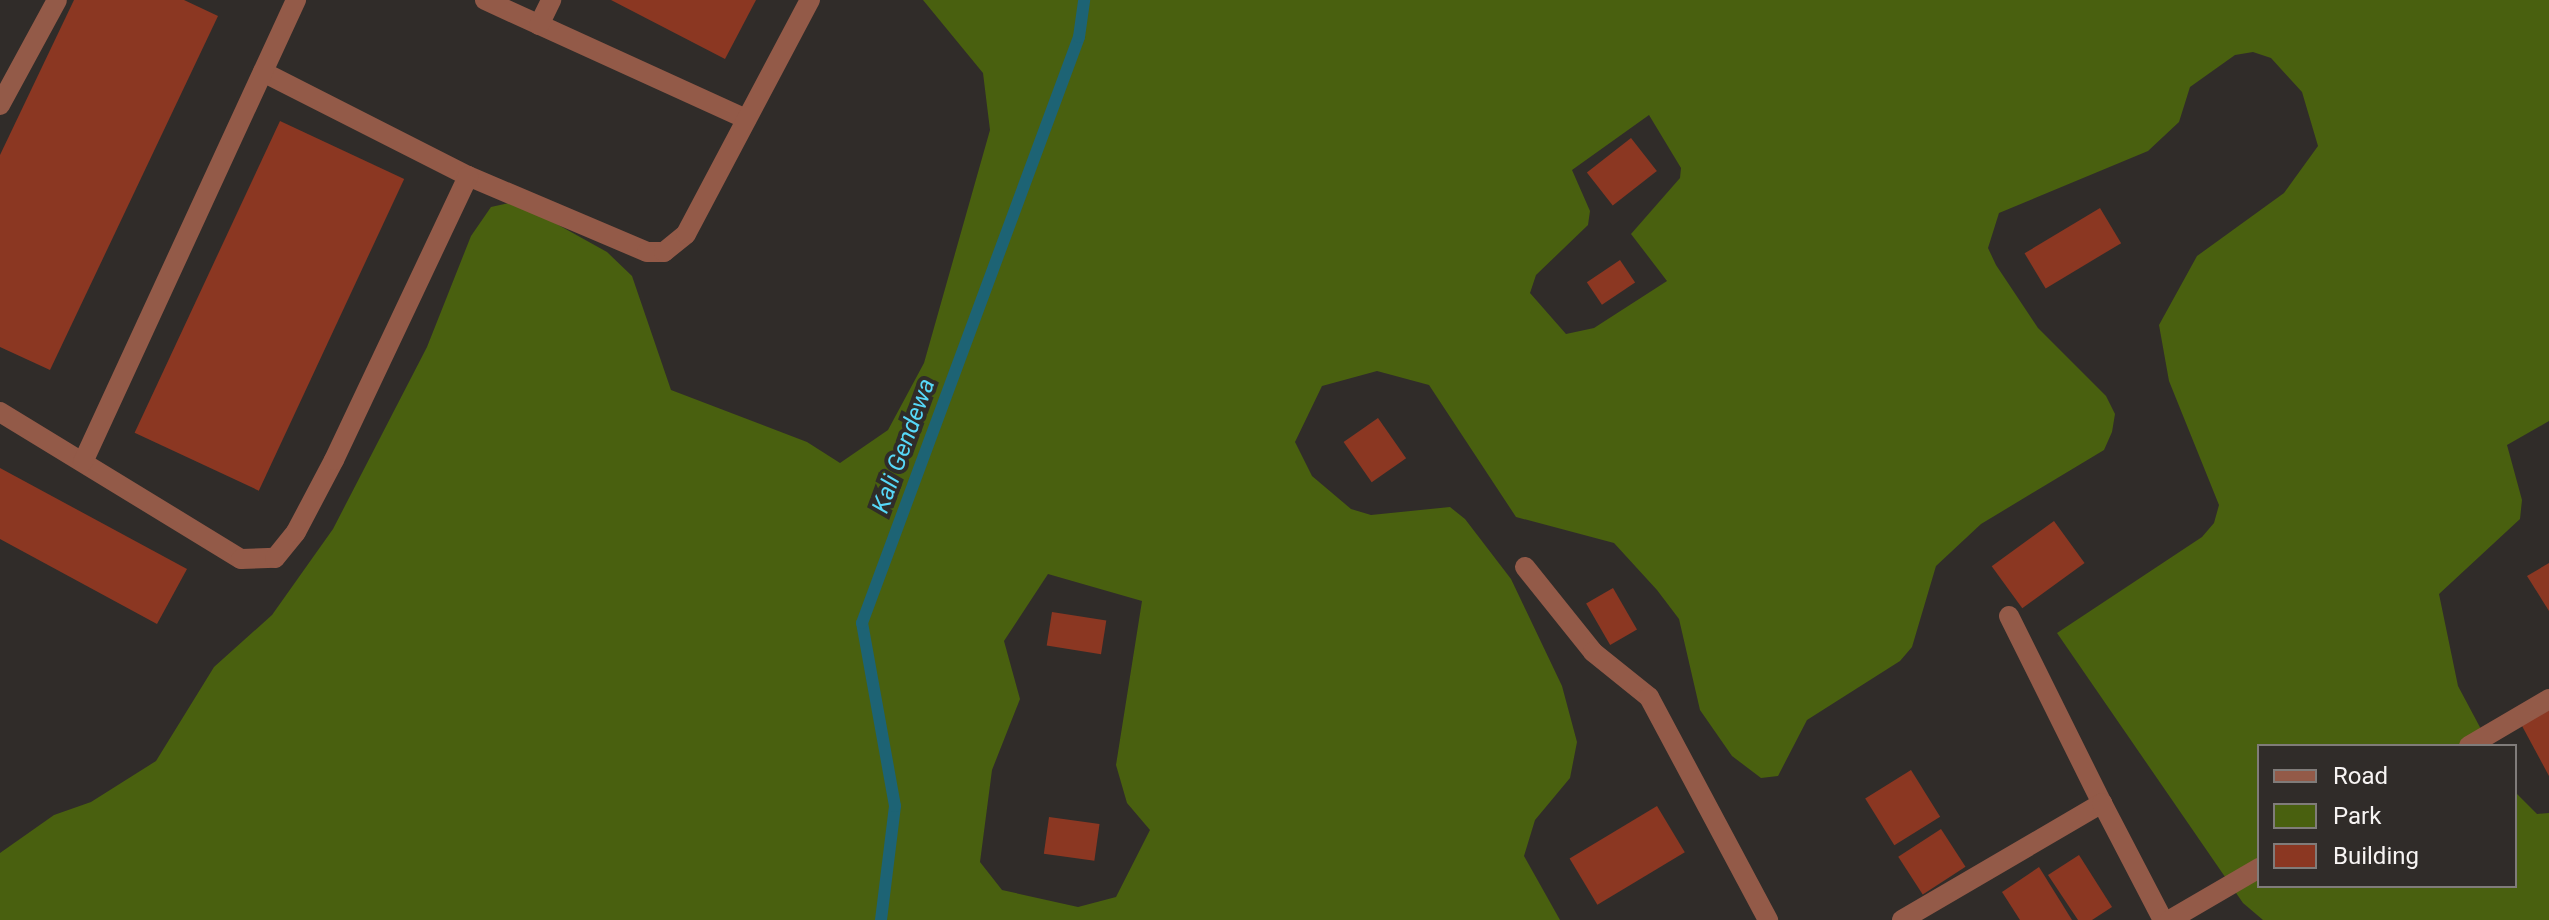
<!DOCTYPE html>
<html>
<head>
<meta charset="utf-8">
<style>
  body { margin:0 }
  #map { position:relative; width:2549px; height:920px; overflow:hidden; background:#302c29; font-family:Roboto,sans-serif }
  div>[style] { position:absolute }
  [style*='--x'] { left:calc(var(--x)*1px); top:calc(var(--y)*1px); width:calc(var(--w)*1px); rotate:calc(var(--a)*1deg) }
  .green>* { inset:0; background:#49600f }
  .stream>* { height:12px; margin:-6px; padding:0 6px; transform-origin:6px; border-radius:6px; background:#1d6374 }
  .building>* { inset:0; background:#8b3722; transform-origin:0 0 }
  .minor>* { height:20px; margin:-10px; padding:0 10px; transform-origin:10px; border-radius:10px; background:#935a48 }
  span { translate:-50% -50%; white-space:nowrap; text-align:center; line-height:1.15; -webkit-text-stroke:8px #302c29; paint-order:stroke }
  .water-label { font-size:24px; color:#57d8f8; font-style:italic }
  .legend { position:absolute; left:2257px; top:744px; width:260px; height:144px; box-sizing:border-box; background:#302c29; border:2px solid #807c7a; margin:0; padding:10px 14px; list-style:none; font-size:24px; color:#f7f4f3 }
  .legend li { display:flex; align-items:center; gap:16px; height:40px }
  .legend b { width:40px; border:2px solid #807c7a }
</style>
</head>
<body>
<div id="map">
  <div class="green">
    <div style="clip-path:polygon(evenodd,923px 0,2549px 0,2549px 421px,2507px 445px,2522px 500px,2520px 519px,2439px 594px,2458px 686px,2490px 746px,2259px 746px,2259px 886px,2515px 886px,2515px 792px,2537px 814px,2549px 813px,2549px 920px,2263px 920px,2243px 903px,2057px 633px,2202px 537px,2214px 523px,2219px 505px,2169px 381px,2159px 325px,2197px 256px,2284px 193px,2318px 146px,2302px 92px,2271px 58px,2253px 52px,2235px 55px,2190px 87px,2179px 122px,2148px 151px,1999px 213px,1988px 248px,1996px 265px,2038px 328px,2106px 396px,2115px 414px,2112px 432px,2104px 450px,1981px 524px,1936px 566px,1912px 647px,1900px 661px,1807px 720px,1778px 776px,1761px 778px,1732px 756px,1700px 710px,1679px 619px,1657px 590px,1614px 543px,1516px 517px,1429px 385px,1377px 371px,1322px 386px,1295px 442px,1312px 476px,1351px 509px,1371px 515px,1450px 507px,1465px 519px,1511px 579px,1562px 686px,1577px 742px,1570px 778px,1535px 820px,1524px 856px,1560px 920px,0 920px,0 853px,54px 815px,91px 802px,156px 761px,214px 667px,272px 615px,333px 529px,427px 347px,471px 236px,491px 207px,509px 203px,544px 217px,607px 252px,632px 276px,671px 390px,807px 442px,840px 463px,888px 430px,924px 363px,990px 130px,983px 73px,923px 0,1649px 115px,1681px 168px,1680px 178px,1631px 234px,1667px 281px,1594px 328px,1566px 334px,1530px 293px,1536px 275px,1588px 225px,1590px 211px,1572px 170px,1649px 115px,923px 0,1048px 574px,1142px 601px,1116px 765px,1127px 803px,1150px 830px,1116px 897px,1078px 907px,1002px 890px,980px 862px,992px 770px,1020px 699px,1004px 641px,1048px 574px)"></div>
  </div>
  <div class="stream">
    <div style="--x:881;--y:920;--w:115;--a:-83"></div>
    <div style="--x:895;--y:806;--w:186;--a:-100.2"></div>
    <div style="--x:862;--y:623;--w:625;--a:-69.68"></div>
    <div style="--x:1079;--y:37;--w:37;--a:-82"></div>
  </div>
  <div class="building">
    <div style="clip-path:polygon(74px 0,184px 0,218px 16px,50px 370px,0 347px,0 155px)"></div>
    <div style="clip-path:polygon(611px 0,756px 0,725px 59px)"></div>
    <div style="left:280px;top:121px;width:137px;height:344px;rotate:25deg"></div>
    <div style="left:1631px;top:138px;width:42px;height:56px;rotate:52deg"></div>
    <div style="left:2100px;top:208px;width:41px;height:88px;rotate:59deg"></div>
    <div style="left:1620px;top:260px;width:27px;height:40px;rotate:56deg"></div>
    <div style="left:1378px;top:418px;width:49px;height:42px;rotate:55deg"></div>
    <div style="clip-path:polygon(0 468px,187px 569px,157px 624px,0 539px)"></div>
    <div style="left:2054px;top:521px;width:52px;height:77px;rotate:54deg"></div>
    <div style="clip-path:polygon(2549px 563px,2549px 611px,2527px 576px)"></div>
    <div style="left:1613px;top:588px;width:48px;height:31px;rotate:60deg"></div>
    <div style="left:1052px;top:612px;width:55px;height:34px;rotate:9deg"></div>
    <div style="clip-path:polygon(2549px 709px,2549px 776px,2521px 724px)"></div>
    <div style="left:1911px;top:770px;width:55px;height:54px;rotate:58deg"></div>
    <div style="left:1657px;top:806px;width:54px;height:102px;rotate:59deg"></div>
    <div style="left:1049px;top:817px;width:51px;height:37px;rotate:8deg"></div>
    <div style="left:1941px;top:829px;width:45px;height:51px;rotate:57deg"></div>
    <div style="clip-path:polygon(2079px 855px,2112px 907px,2092px 920px,2078px 920px,2048px 875px)"></div>
    <div style="clip-path:polygon(2039px 867px,2072px 920px,2020px 920px,2002px 892px)"></div>
  </div>
  <div class="minor">
    <div style="--x:485;--y:0;--w:287;--a:24.5"></div>
    <div style="--x:539;--y:25;--w:28;--a:-64"></div>
    <div style="--x:263;--y:72;--w:230;--a:26.9"></div>
    <div style="--x:468;--y:176;--w:194;--a:23"></div>
    <div style="--x:647;--y:252;--w:17;--a:0"></div>
    <div style="--x:664;--y:252;--w:28;--a:-39"></div>
    <div style="--x:686;--y:234;--w:265;--a:-62.1"></div>
    <div style="--x:0;--y:105;--w:119;--a:-61.5"></div>
    <div style="--x:0;--y:412;--w:282;--a:31.4"></div>
    <div style="--x:241;--y:559;--w:34;--a:-2"></div>
    <div style="--x:275;--y:558;--w:33;--a:-51"></div>
    <div style="--x:296;--y:532;--w:81;--a:-62.2"></div>
    <div style="--x:334;--y:460;--w:314;--a:-64.7"></div>
    <div style="--x:83;--y:462;--w:509;--a:-65.25"></div>
    <div style="--x:1525;--y:567;--w:109;--a:51.3"></div>
    <div style="--x:1593;--y:652;--w:72;--a:38.8"></div>
    <div style="--x:1649;--y:697;--w:253;--a:61.9"></div>
    <div style="--x:2009;--y:616;--w:209;--a:63.6"></div>
    <div style="--x:2469;--y:746;--w:93;--a:-30.4"></div>
    <div style="--x:1902;--y:920;--w:232;--a:-30.3"></div>
    <div style="--x:2102;--y:803;--w:132;--a:62.5"></div>
    <div style="--x:2170;--y:920;--w:103;--a:-30.3"></div>
  </div>
  <div class="water-label">
    <span style="left:904px;top:446px;rotate:-70deg">Kali Gendewa</span>
  </div>
  <ul class="legend">
  <li><b style="height:10px;background:#935a48"></b>Road</li>
  <li><b style="height:22px;background:#49600f"></b>Park</li>
  <li><b style="height:22px;background:#8b3722"></b>Building</li>
  </ul>
</div>
</body>
</html>
